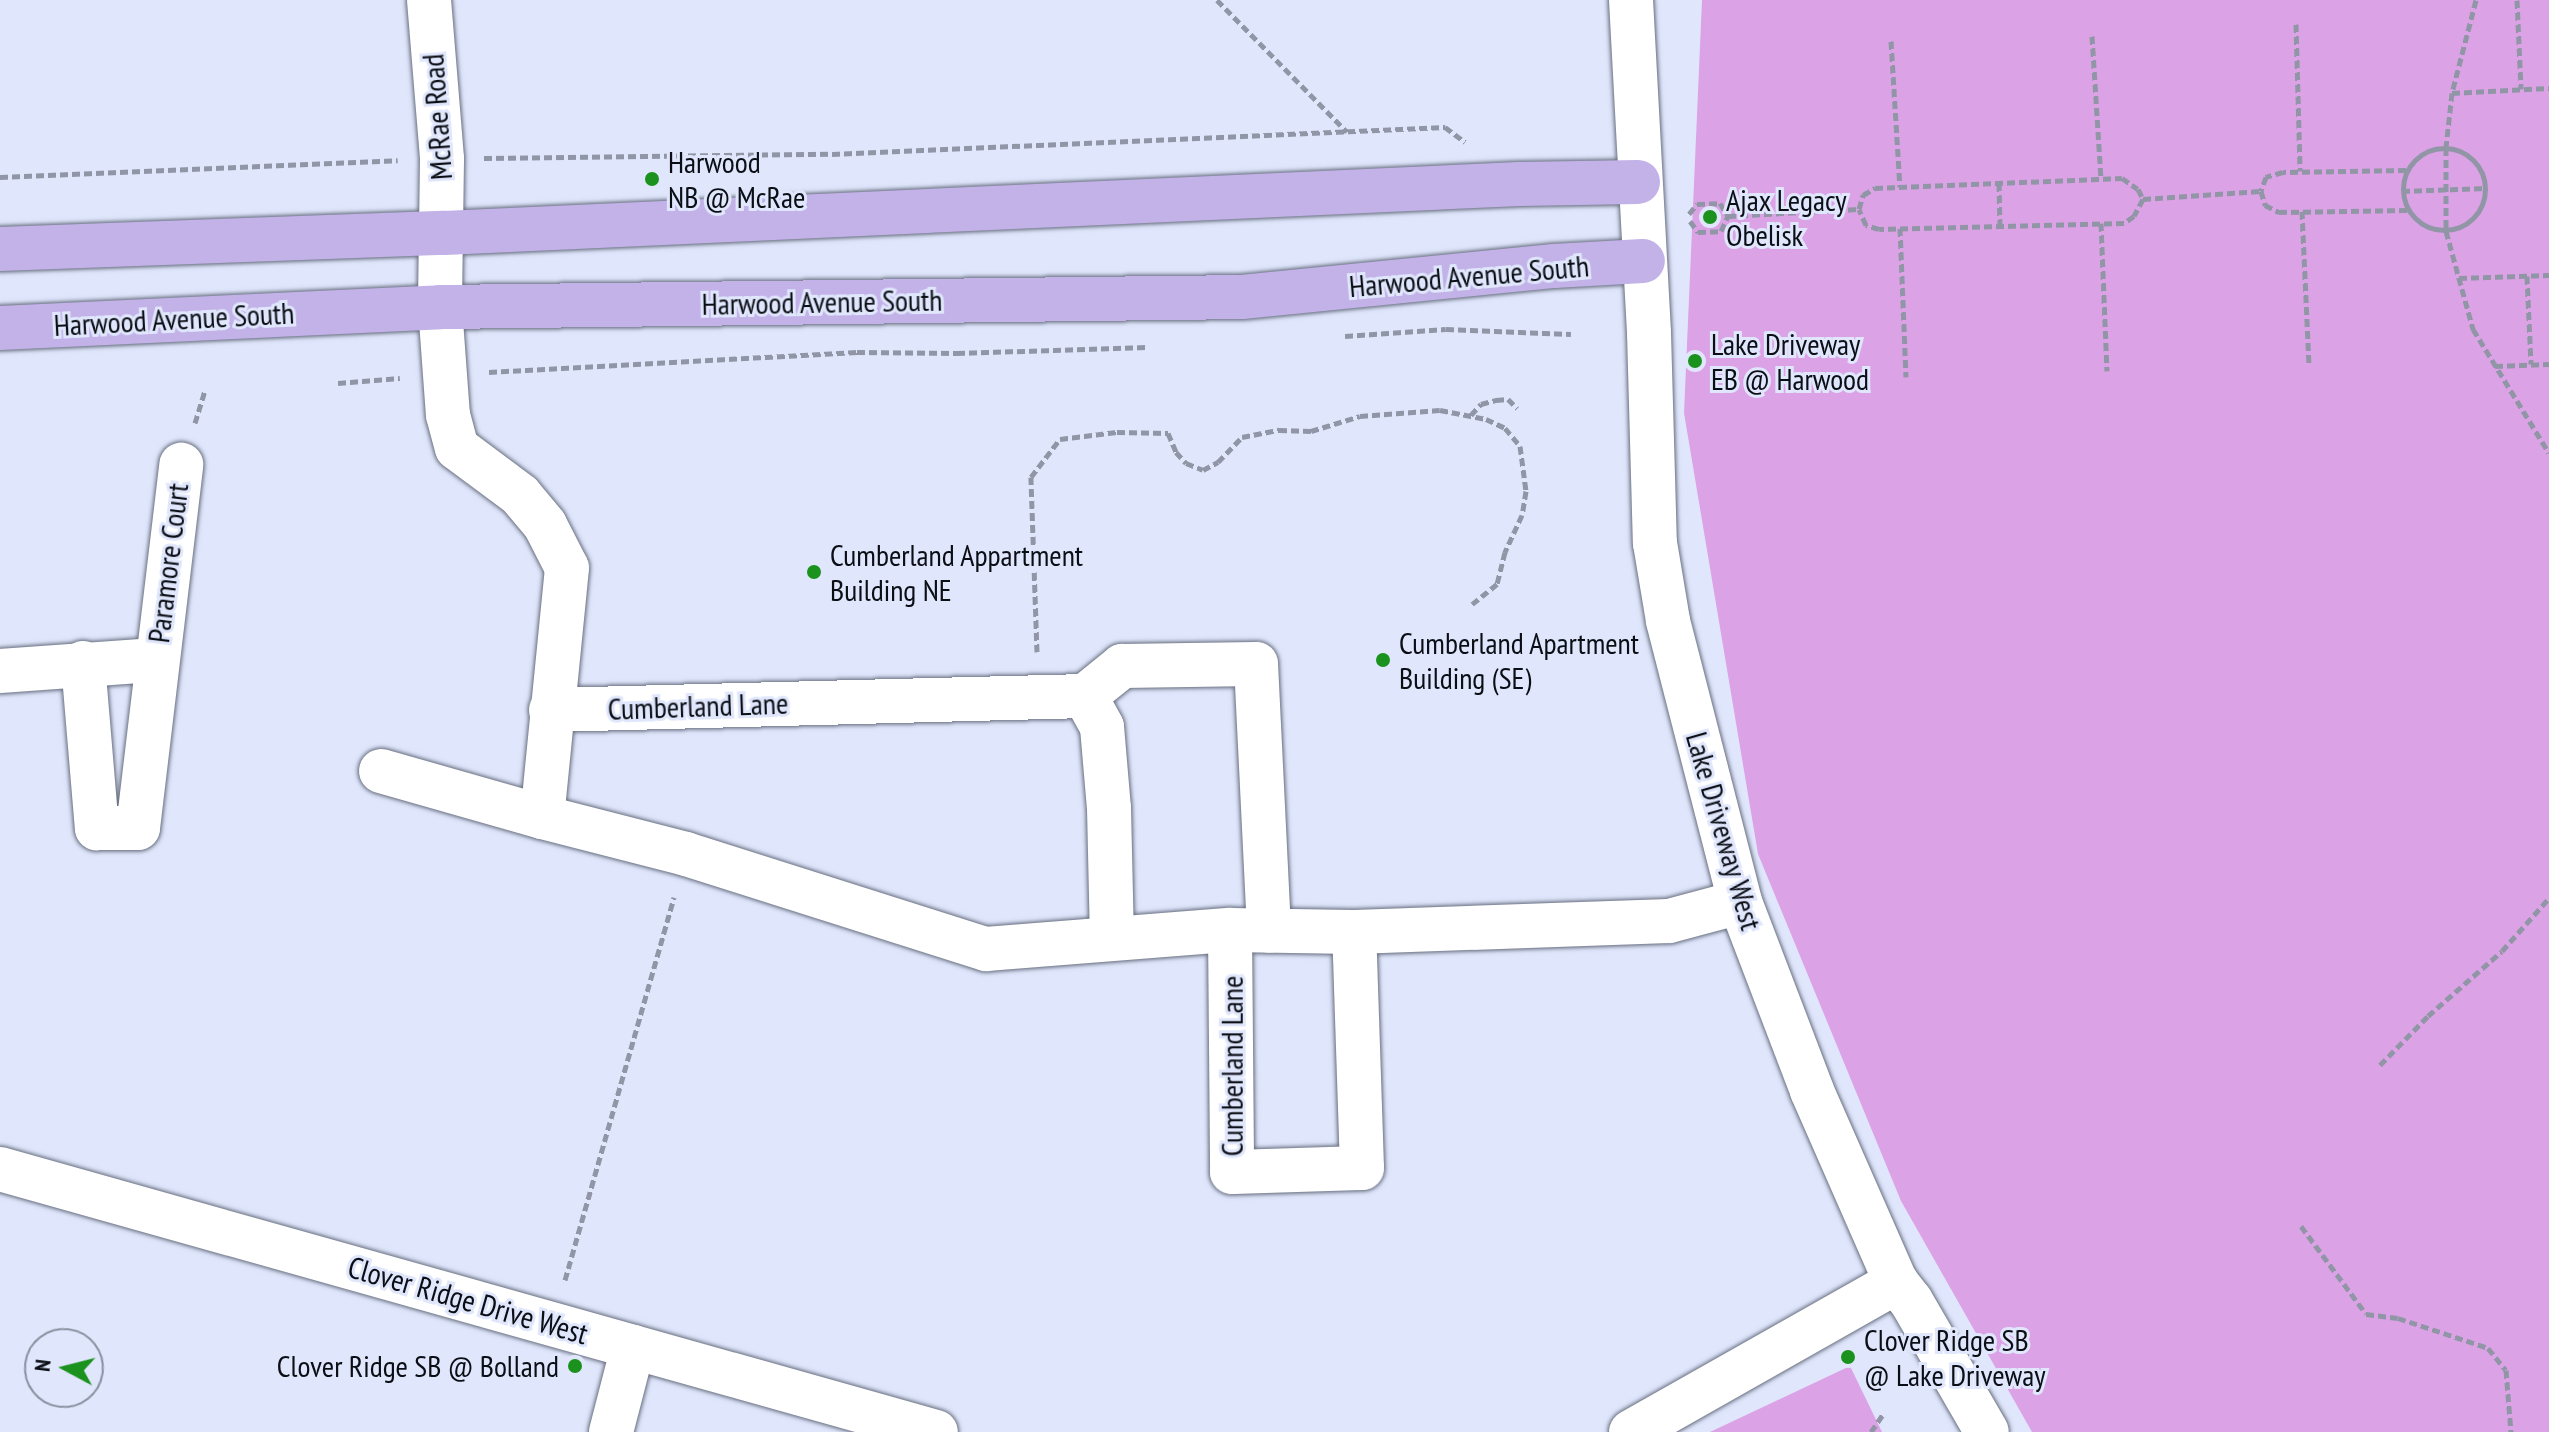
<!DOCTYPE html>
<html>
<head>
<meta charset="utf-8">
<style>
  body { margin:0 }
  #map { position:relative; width:2549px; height:1432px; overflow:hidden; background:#e0e7fc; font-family:"PT Sans Narrow",sans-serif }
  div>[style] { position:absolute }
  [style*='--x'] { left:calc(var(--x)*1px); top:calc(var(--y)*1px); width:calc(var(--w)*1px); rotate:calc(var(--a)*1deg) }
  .green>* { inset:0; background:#dca2e6 }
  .path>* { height:5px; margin-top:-2.5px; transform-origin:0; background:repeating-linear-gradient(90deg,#9196a6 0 8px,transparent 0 12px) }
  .path>.ring { margin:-2.5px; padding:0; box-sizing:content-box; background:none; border:5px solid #9196a6; border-radius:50% }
  .roads { filter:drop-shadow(0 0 2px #686f80) drop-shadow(0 0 2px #686f80) }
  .minor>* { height:44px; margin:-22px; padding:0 22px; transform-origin:22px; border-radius:22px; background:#fff }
  .major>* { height:44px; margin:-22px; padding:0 22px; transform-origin:22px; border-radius:22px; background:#c2b2e8 }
  .dots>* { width:22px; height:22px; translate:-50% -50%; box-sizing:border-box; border:4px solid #e0e7fc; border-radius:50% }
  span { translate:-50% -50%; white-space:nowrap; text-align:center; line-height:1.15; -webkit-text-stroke:6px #e0e7fc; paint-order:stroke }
  .street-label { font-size:30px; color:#0c0e15 }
  .poi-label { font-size:30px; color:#0c0e15 }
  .left { translate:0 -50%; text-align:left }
  .right { translate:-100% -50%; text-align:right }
  .north { position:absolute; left:24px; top:1328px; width:80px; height:80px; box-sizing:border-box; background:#e0e7fc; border:2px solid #8b90a0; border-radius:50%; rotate:277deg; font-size:22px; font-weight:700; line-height:32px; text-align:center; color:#0c0e15 }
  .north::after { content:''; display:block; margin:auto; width:28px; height:36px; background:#1b911e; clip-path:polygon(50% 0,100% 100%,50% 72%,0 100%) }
</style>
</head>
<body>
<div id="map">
  <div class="green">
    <div style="clip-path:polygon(1702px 0,2549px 0,2549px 1432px,2032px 1432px,1901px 1201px,1758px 854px,1684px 413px)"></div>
    <div style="clip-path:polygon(1850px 1366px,1882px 1432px,1710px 1432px)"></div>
  </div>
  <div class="path">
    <div style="--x:1217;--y:0;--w:185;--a:45.4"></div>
    <div style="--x:2476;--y:0;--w:96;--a:104.5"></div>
    <div style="--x:2452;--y:93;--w:54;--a:96.3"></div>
    <div style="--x:2446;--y:147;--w:84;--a:90"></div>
    <div style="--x:2446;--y:231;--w:102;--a:74.6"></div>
    <div style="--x:2473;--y:329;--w:145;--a:58.5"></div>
    <div style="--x:2517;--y:0;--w:89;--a:87.4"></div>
    <div style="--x:2296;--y:24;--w:147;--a:88.4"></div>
    <div style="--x:2092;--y:36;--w:142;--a:86.4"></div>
    <div style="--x:1891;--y:41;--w:146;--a:86.5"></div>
    <div style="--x:2452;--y:93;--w:97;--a:-3"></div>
    <div class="ring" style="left:2403px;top:148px;width:77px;height:77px"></div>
    <div style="--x:484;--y:158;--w:348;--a:-0.7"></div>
    <div style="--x:832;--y:154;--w:614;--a:-2.52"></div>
    <div style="--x:1445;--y:127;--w:25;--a:37"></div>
    <div style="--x:2406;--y:170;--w:123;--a:179.1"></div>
    <div style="--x:2283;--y:172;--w:18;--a:164"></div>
    <div style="--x:2266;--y:177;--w:15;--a:110"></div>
    <div style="--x:2261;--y:191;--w:15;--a:74"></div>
    <div style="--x:2265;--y:205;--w:16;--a:27"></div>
    <div style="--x:2279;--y:212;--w:129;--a:-0.9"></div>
    <div style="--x:0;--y:177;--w:398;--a:-2.4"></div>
    <div style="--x:2122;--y:178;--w:19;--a:35"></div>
    <div style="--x:2138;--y:189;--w:11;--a:63"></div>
    <div style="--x:2143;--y:199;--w:19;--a:118"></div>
    <div style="--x:2134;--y:216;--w:12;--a:145"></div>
    <div style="--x:2124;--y:223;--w:245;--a:178.6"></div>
    <div style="--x:1879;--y:229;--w:14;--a:-163"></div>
    <div style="--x:1866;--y:225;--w:17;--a:-114"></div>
    <div style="--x:1859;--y:209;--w:15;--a:-74"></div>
    <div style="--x:1863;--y:195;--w:14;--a:-30"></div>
    <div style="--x:1875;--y:188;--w:247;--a:-2.3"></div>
    <div style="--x:1999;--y:183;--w:43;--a:88.7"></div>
    <div style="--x:2402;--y:191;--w:85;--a:-2"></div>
    <div style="--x:2143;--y:199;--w:118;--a:-3.9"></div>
    <div style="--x:2302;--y:211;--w:152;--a:87.4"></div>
    <div style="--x:1689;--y:214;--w:13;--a:-51"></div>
    <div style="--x:1697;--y:204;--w:23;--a:-2"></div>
    <div style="--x:1720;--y:203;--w:15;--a:58"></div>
    <div style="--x:1728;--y:216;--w:131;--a:-3.1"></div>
    <div style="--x:1690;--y:221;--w:14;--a:54"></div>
    <div style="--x:1698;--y:232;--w:23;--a:-2"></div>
    <div style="--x:1721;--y:231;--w:17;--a:-65"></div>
    <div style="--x:2101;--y:223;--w:148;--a:87.7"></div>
    <div style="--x:1900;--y:228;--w:149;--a:87.7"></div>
    <div style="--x:2527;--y:276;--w:88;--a:87.4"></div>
    <div style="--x:2459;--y:278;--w:90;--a:-1.9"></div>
    <div style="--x:1345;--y:336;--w:101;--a:-4"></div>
    <div style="--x:1446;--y:329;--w:125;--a:2.3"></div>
    <div style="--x:2495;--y:366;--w:54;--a:-2.1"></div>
    <div style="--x:489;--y:372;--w:369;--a:-3.1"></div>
    <div style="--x:857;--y:352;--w:100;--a:0.6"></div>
    <div style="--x:957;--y:353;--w:190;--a:-1.8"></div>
    <div style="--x:338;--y:383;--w:62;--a:-4.6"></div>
    <div style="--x:1471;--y:415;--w:15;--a:-48"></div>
    <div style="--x:1481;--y:404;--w:16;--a:-15"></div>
    <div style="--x:1496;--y:400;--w:12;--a:-5"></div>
    <div style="--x:1508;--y:399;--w:13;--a:45"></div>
    <div style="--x:195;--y:423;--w:34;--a:-73"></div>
    <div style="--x:1037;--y:652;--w:175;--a:-92"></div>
    <div style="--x:1031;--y:477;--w:48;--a:-52.7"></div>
    <div style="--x:1060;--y:439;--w:57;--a:-7"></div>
    <div style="--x:1117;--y:432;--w:51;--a:1.1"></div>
    <div style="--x:1168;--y:433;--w:21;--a:67"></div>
    <div style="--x:1176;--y:452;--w:15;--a:48"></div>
    <div style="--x:1186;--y:463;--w:18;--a:22"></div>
    <div style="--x:1203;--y:470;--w:17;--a:-28"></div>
    <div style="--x:1218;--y:462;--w:35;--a:-46"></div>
    <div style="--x:1242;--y:437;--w:38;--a:-11"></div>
    <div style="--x:1279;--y:430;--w:32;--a:2"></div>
    <div style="--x:1311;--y:431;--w:51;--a:-17"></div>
    <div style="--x:1360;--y:416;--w:80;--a:-4.3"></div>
    <div style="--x:1440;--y:410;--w:47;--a:11.1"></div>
    <div style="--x:1486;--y:419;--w:21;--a:25"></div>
    <div style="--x:1505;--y:428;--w:23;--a:50"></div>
    <div style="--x:1520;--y:446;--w:45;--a:82.4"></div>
    <div style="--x:1526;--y:491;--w:24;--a:99"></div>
    <div style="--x:1522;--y:515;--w:41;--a:114.7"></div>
    <div style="--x:1505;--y:552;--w:33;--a:104"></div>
    <div style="--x:1497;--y:584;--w:32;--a:141"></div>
    <div style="--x:2380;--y:1065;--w:69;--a:-45.6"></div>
    <div style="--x:2428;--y:1016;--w:98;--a:-41.3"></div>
    <div style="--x:2502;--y:951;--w:71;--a:-48.4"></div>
    <div style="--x:2301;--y:1226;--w:109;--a:53.5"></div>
    <div style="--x:2366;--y:1314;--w:32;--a:7"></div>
    <div style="--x:2398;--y:1318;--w:95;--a:18.4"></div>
    <div style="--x:2488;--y:1348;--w:28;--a:51"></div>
    <div style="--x:2506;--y:1370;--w:62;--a:85.4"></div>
    <div style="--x:565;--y:1280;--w:398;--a:-74.1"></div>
    <div style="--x:1871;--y:1432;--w:22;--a:-56"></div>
  </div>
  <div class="roads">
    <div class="minor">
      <div style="--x:429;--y:0;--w:160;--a:85.3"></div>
      <div style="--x:442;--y:159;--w:148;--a:90.8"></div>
      <div style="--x:440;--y:307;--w:108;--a:85.8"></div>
      <div style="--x:448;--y:415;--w:34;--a:75"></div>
      <div style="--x:457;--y:448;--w:79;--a:36.7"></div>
      <div style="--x:520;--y:495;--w:39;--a:50"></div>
      <div style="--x:545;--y:525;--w:48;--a:62.9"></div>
      <div style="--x:567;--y:568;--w:250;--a:95.7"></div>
      <div style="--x:542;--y:817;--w:149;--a:14.4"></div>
      <div style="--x:686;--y:854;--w:315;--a:17.6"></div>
      <div style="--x:986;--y:949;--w:245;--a:-4.5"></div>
      <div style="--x:1230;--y:930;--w:124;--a:0.9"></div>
      <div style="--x:1354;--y:932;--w:315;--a:-2"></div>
      <div style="--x:1669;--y:921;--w:73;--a:-15"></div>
      <div style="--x:1631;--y:0;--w:333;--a:86.9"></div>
      <div style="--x:1649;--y:333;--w:210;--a:88.4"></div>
      <div style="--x:1655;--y:543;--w:79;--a:80.5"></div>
      <div style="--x:1668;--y:621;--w:290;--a:75.6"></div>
      <div style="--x:1740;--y:902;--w:202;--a:69.1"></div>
      <div style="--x:1812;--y:1091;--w:209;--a:66.3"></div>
      <div style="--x:1896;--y:1282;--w:24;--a:52"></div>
      <div style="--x:1911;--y:1301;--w:151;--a:59.9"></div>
      <div style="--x:83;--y:663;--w:166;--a:85.2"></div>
      <div style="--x:97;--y:828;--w:41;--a:0"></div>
      <div style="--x:138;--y:828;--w:366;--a:-83.2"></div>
      <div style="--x:0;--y:671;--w:155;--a:-4.1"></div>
      <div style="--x:1085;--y:696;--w:35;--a:61"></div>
      <div style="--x:1102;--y:727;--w:81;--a:85.1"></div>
      <div style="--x:1109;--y:808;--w:129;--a:88.7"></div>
      <div style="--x:551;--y:710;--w:534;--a:-1.5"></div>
      <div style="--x:1085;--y:696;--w:48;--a:-39"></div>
      <div style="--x:1122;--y:666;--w:134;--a:-0.9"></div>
      <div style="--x:1256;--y:664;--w:267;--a:87.2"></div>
      <div style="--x:381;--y:771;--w:167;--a:15.9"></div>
      <div style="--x:1230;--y:930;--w:242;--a:89.5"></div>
      <div style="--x:1232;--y:1172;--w:130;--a:-1.8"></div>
      <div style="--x:1362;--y:1168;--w:236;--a:-91.9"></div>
      <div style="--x:0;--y:1169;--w:972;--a:15.69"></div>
      <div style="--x:611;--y:1432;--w:88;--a:-75.5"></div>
      <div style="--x:1631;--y:1432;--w:305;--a:-29.5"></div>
    </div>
    <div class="major">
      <div style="--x:0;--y:249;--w:444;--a:-2.1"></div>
      <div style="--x:444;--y:233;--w:1076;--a:-2.61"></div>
      <div style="--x:1519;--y:184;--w:119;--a:-1"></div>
      <div style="--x:0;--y:328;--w:441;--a:-2.7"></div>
      <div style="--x:440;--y:307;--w:802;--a:-0.71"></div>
      <div style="--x:1242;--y:297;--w:314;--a:-5.7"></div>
      <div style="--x:1554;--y:266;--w:89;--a:-3.2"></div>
    </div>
  </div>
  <div class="dots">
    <div style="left:652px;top:179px;background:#1b911e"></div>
    <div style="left:1710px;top:217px;background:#1b911e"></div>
    <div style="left:1695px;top:361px;background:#1b911e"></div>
    <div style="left:814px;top:572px;background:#1b911e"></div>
    <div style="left:1383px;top:660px;background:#1b911e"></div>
    <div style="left:1848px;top:1357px;background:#1b911e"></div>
    <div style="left:575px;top:1366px;background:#1b911e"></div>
  </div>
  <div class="street-label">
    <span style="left:437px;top:117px;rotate:-94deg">McRae Road</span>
    <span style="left:1469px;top:276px;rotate:-5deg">Harwood Avenue South</span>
    <span style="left:822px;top:302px;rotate:-1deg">Harwood Avenue South</span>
    <span style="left:174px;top:319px;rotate:-3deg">Harwood Avenue South</span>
    <span style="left:168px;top:563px;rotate:-83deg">Paramore Court</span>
    <span style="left:698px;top:706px;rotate:-2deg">Cumberland Lane</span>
    <span style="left:1724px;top:831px;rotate:74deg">Lake Driveway West</span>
    <span style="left:1232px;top:1066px;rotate:-90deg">Cumberland Lane</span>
    <span style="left:468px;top:1300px;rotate:16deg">Clover Ridge Drive West</span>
  </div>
  <div class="poi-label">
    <span class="left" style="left:668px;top:179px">Harwood<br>NB @ McRae</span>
    <span class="left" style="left:1726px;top:217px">Ajax Legacy<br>Obelisk</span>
    <span class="left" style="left:1711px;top:361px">Lake Driveway<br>EB @ Harwood</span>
    <span class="left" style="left:830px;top:572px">Cumberland Appartment<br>Building NE</span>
    <span class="left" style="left:1399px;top:660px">Cumberland Apartment<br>Building (SE)</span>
    <span class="left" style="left:1864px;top:1357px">Clover Ridge SB<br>@ Lake Driveway</span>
    <span class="right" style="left:559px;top:1366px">Clover Ridge SB @ Bolland</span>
  </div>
  <div class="north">N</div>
</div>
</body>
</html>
